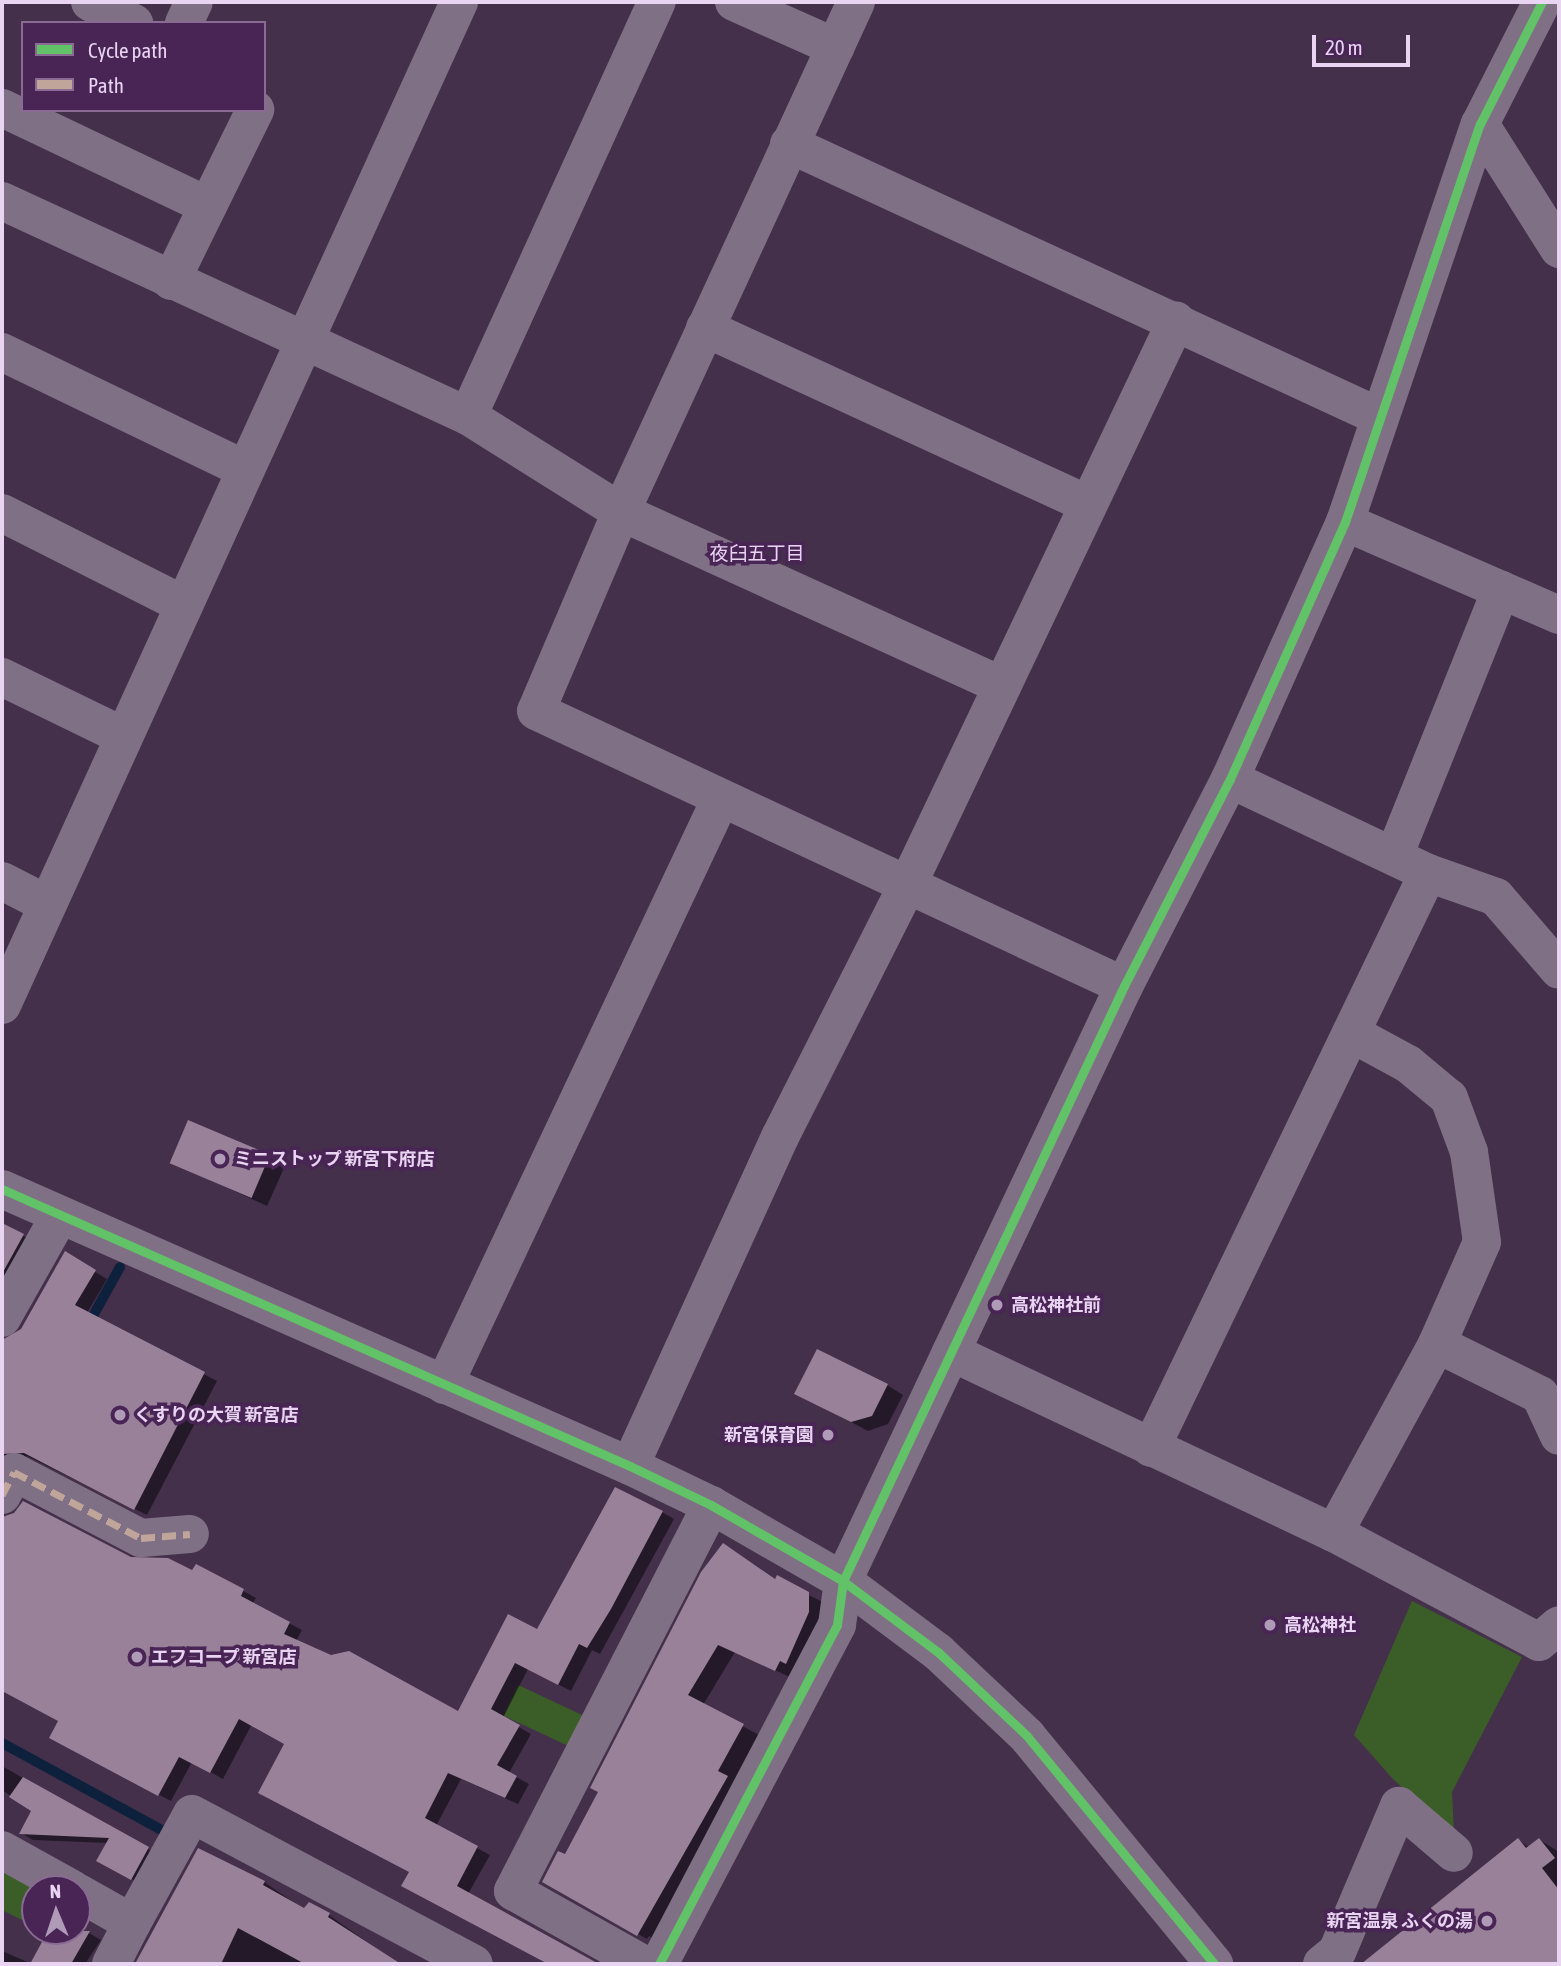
<!DOCTYPE html>
<html>
<head>
<meta charset="utf-8">
<style>
  body { margin:0 }
  #map { position:relative; width:1561px; height:1966px; overflow:hidden; background:#44304b; font-family:"Asap Condensed","Noto Sans JP",sans-serif }
  div>[style] { position:absolute }
  [style*='--x'] { left:calc(var(--x)*1px); top:calc(var(--y)*1px); width:calc(var(--w)*1px); rotate:calc(var(--a)*1deg) }
  .green>* { inset:0; background:#3b5e28; transform-origin:0 0 }
  .shadow>* { inset:0; background:#0007 }
  .stream>* { height:10px; margin:-5px; padding:0 5px; transform-origin:5px; border-radius:5px; background:#0d203c }
  .building>* { inset:0; background:#9a819a; transform-origin:0 0 }
  .minor>* { height:38px; margin:-19px; padding:0 19px; transform-origin:19px; border-radius:19px; background:#807085 }
  .quiet>* { height:7px; margin-top:-3.5px; transform-origin:0; background:repeating-linear-gradient(90deg,#c0a59a 0 14px,transparent 0 21px) }
  .cycleway>* { height:9px; margin:-4.5px; padding:0 4.5px; transform-origin:4.5px; border-radius:4.5px; background:#61c268 }
  .dots>* { width:19px; height:19px; translate:-50% -50%; box-sizing:border-box; border:4px solid #492556; border-radius:50% }
  span { translate:-50% -50%; white-space:nowrap; text-align:center; line-height:1.15; -webkit-text-stroke:7px #492556; paint-order:stroke }
  .poi-label { font-size:18px; color:#e9d4f2; font-weight:700 }
  .left { translate:0 -50%; text-align:left }
  .right { translate:-100% -50%; text-align:right }
  .neighbourhood-label { font-size:19px; color:#e9d4f2 }
  .frame { position:absolute; inset:0; border:4px solid #e9d4f2; pointer-events:none }
  .legend { position:absolute; left:21px; top:21px; width:245px; height:91px; box-sizing:border-box; background:#492556; border:2px solid #896b94; margin:0; padding:9px 12px; list-style:none; font-size:21px; color:#e9d4f2 }
  .legend li { display:flex; align-items:center; gap:14px; height:35px }
  .legend b { width:35px; border:2px solid #896b94 }
  .north { position:absolute; left:21px; top:1875px; width:70px; height:70px; box-sizing:border-box; background:#492556; border:2px solid #896b94; border-radius:50%; rotate:358deg; font-size:19px; font-weight:700; line-height:28px; text-align:center; color:#e9d4f2 }
  .north::after { content:''; display:block; margin:auto; width:24px; height:32px; background:#af9bb8; clip-path:polygon(50% 0,100% 100%,50% 72%,0 100%) }
  .scale { position:absolute; left:1312px; top:35px; width:98px; height:32px; box-sizing:border-box; border:4px solid #e9d4f2; border-top:0; padding-left:9px; font-size:21px; line-height:24px; white-space:nowrap; color:#e9d4f2; -webkit-text-stroke:5px #492556; paint-order:stroke }
</style>
</head>
<body>
<div id="map">
  <div class="green">
    <div style="clip-path:polygon(1412px 1601px,1522px 1657px,1452px 1792px,1454px 1834px,1393px 1779px,1354px 1735px)"></div>
    <div style="left:518px;top:1685px;width:72px;height:34px;rotate:25deg"></div>
    <div style="clip-path:polygon(2px 1864px,35px 1889px,34px 1926px,2px 1910px)"></div>
  </div>
  <div class="shadow">
    <div style="clip-path:polygon(269px 1157px,285px 1166px,267px 1206px,172px 1162px)"></div>
    <div style="clip-path:polygon(2px 1226px,36px 1242px,2px 1303px)"></div>
    <div style="clip-path:polygon(65px 1254px,107px 1279px,87px 1313px,217px 1381px,147px 1515px,27px 1456px,7px 1468px,2px 1479px,2px 1341px,22px 1331px)"></div>
    <div style="clip-path:polygon(887px 1385px,903px 1395px,888px 1424px,868px 1431px,813px 1402px)"></div>
    <div style="clip-path:polygon(662px 1512px,674px 1519px,600px 1654px,592px 1650px,571px 1691px,528px 1669px,503px 1718px,531px 1734px,509px 1773px,529px 1784px,518px 1804px,461px 1779px,436px 1826px,490px 1855px,468px 1894px,595px 1964px,551px 1964px,416px 1893px,411px 1872px,287px 1744px,252px 1724px,223px 1779px,192px 1762px,171px 1801px,64px 1745px,60px 1721px,2px 1690px,2px 1516px,14px 1515px,130px 1559px,193px 1573px,197px 1566px,256px 1598px,252px 1604px,302px 1630px,296px 1641px,458px 1714px)"></div>
    <div style="clip-path:polygon(703px 1573px,777px 1580px,825px 1603px,824px 1622px,792px 1678px,735px 1652px,703px 1705px,759px 1735px,656px 1940px,649px 1936px,647px 1939px,544px 1882px,566px 1857px,600px 1792px)"></div>
    <div style="clip-path:polygon(2px 1766px,160px 1856px,144px 1886px,98px 1860px,108px 1843px,33px 1840px,21px 1833px,33px 1811px,2px 1790px)"></div>
    <div style="clip-path:polygon(1518px 1840px,1530px 1848px,1540px 1840px,1559px 1852px,1559px 1964px,1389px 1964px,1379px 1952px)"></div>
    <div style="clip-path:polygon(199px 1850px,264px 1882px,305px 1910px,309px 1904px,329px 1915px,388px 1957px,383px 1964px,143px 1964px,139px 1962px)"></div>
    <div style="clip-path:polygon(77px 1926px,101px 1940px,85px 1964px,2px 1964px,2px 1951px,32px 1964px,50px 1931px,77px 1931px)"></div>
  </div>
  <div class="stream">
    <div style="--x:88;--y:1325;--w:66;--a:-61.1"></div>
    <div style="--x:2;--y:1743;--w:188;--a:28.6"></div>
  </div>
  <div class="building">
    <div style="left:188px;top:1120px;width:89px;height:47px;rotate:23deg"></div>
    <div style="clip-path:polygon(2px 1223px,24px 1234px,2px 1274px)"></div>
    <div style="clip-path:polygon(65px 1251px,96px 1270px,75px 1305px,205px 1372px,134px 1510px,24px 1453px,2px 1454px,2px 1340px,21px 1329px)"></div>
    <div style="clip-path:polygon(817px 1349px,888px 1384px,872px 1416px,851px 1422px,794px 1394px)"></div>
    <div style="clip-path:polygon(615px 1487px,663px 1511px,611px 1609px,587px 1648px,579px 1644px,558px 1685px,515px 1663px,491px 1709px,520px 1725px,497px 1765px,517px 1776px,505px 1798px,448px 1773px,425px 1818px,478px 1846px,457px 1886px,599px 1964px,548px 1964px,401px 1886px,409px 1872px,258px 1793px,284px 1744px,239px 1719px,210px 1773px,179px 1757px,158px 1796px,49px 1738px,58px 1721px,2px 1691px,2px 1517px,14px 1513px,23px 1501px,131px 1557px,168px 1558px,192px 1570px,196px 1564px,244px 1589px,241px 1596px,290px 1622px,284px 1634px,331px 1655px,349px 1651px,458px 1711px,508px 1614px,537px 1629px)"></div>
    <div style="clip-path:polygon(723px 1543px,775px 1579px,777px 1575px,809px 1592px,809px 1612px,786px 1664px,780px 1661px,775px 1671px,718px 1645px,688px 1695px,744px 1724px,718px 1771px,728px 1776px,637px 1936px,542px 1882px,558px 1851px,565px 1854px,598px 1792px,590px 1788px,701px 1572px)"></div>
    <div style="clip-path:polygon(23px 1777px,149px 1847px,131px 1880px,96px 1861px,109px 1838px,19px 1834px,31px 1811px,9px 1797px)"></div>
    <div style="clip-path:polygon(1518px 1838px,1526px 1848px,1539px 1838px,1555px 1858px,1542px 1868px,1559px 1890px,1559px 1964px,1361px 1964px)"></div>
    <div style="clip-path:polygon(198px 1848px,265px 1881px,263px 1885px,304px 1908px,309px 1902px,330px 1913px,328px 1917px,401px 1964px,305px 1964px,238px 1928px,221px 1964px,140px 1964px,136px 1962px)"></div>
    <div style="clip-path:polygon(48px 1931px,90px 1931px,71px 1964px,30px 1964px)"></div>
  </div>
  <div class="minor">
    <div style="--x:90;--y:2;--w:49;--a:25.5"></div>
    <div style="--x:734;--y:2;--w:111;--a:24"></div>
    <div style="--x:856;--y:2;--w:562;--a:114.74"></div>
    <div style="--x:621;--y:512;--w:216;--a:113.1"></div>
    <div style="--x:536;--y:711;--w:649;--a:25.06"></div>
    <div style="--x:184;--y:23;--w:23;--a:-65"></div>
    <div style="--x:2;--y:108;--w:228;--a:25.4"></div>
    <div style="--x:1480;--y:124;--w:148;--a:57.7"></div>
    <div style="--x:789;--y:144;--w:651;--a:24.79"></div>
    <div style="--x:2;--y:201;--w:513;--a:24.77"></div>
    <div style="--x:468;--y:416;--w:181;--a:32.1"></div>
    <div style="--x:621;--y:512;--w:419;--a:24.5"></div>
    <div style="--x:171;--y:281;--w:191;--a:-63.8"></div>
    <div style="--x:705;--y:328;--w:421;--a:24.7"></div>
    <div style="--x:2;--y:352;--w:267;--a:25.8"></div>
    <div style="--x:468;--y:416;--w:455;--a:-65.5"></div>
    <div style="--x:2;--y:513;--w:202;--a:26.8"></div>
    <div style="--x:1345;--y:522;--w:233;--a:23.5"></div>
    <div style="--x:2;--y:677;--w:135;--a:26"></div>
    <div style="--x:1230;--y:779;--w:219;--a:25.4"></div>
    <div style="--x:1428;--y:873;--w:72;--a:19.4"></div>
    <div style="--x:1496;--y:897;--w:96;--a:49.2"></div>
    <div style="--x:1394;--y:856;--w:287;--a:-68.1"></div>
    <div style="--x:2;--y:881;--w:51;--a:27.1"></div>
    <div style="--x:2;--y:1005;--w:1102;--a:-65.5"></div>
    <div style="--x:2;--y:1189;--w:686;--a:23.8"></div>
    <div style="--x:630;--y:1466;--w:90;--a:25.7"></div>
    <div style="--x:711;--y:1505;--w:152;--a:29.9"></div>
    <div style="--x:843;--y:1581;--w:119;--a:36.8"></div>
    <div style="--x:938;--y:1652;--w:122;--a:43.3"></div>
    <div style="--x:1027;--y:1736;--w:295;--a:50.6"></div>
    <div style="--x:2;--y:1318;--w:118;--a:-60.6"></div>
    <div style="--x:1437;--y:1344;--w:115;--a:26.3"></div>
    <div style="--x:1540;--y:1395;--w:45;--a:65.1"></div>
    <div style="--x:951;--y:1352;--w:424;--a:25.3"></div>
    <div style="--x:1334;--y:1533;--w:232;--a:28"></div>
    <div style="--x:1539;--y:1642;--w:26;--a:-40"></div>
    <div style="--x:444;--y:1385;--w:647;--a:-64.74"></div>
    <div style="--x:1151;--y:1448;--w:638;--a:-64.28"></div>
    <div style="--x:630;--y:1466;--w:362;--a:-65.5"></div>
    <div style="--x:780;--y:1137;--w:284;--a:-63.2"></div>
    <div style="--x:908;--y:884;--w:624;--a:-64.54"></div>
    <div style="--x:2;--y:1495;--w:26;--a:-62"></div>
    <div style="--x:14;--y:1472;--w:143;--a:27.5"></div>
    <div style="--x:141;--y:1538;--w:49;--a:-4.7"></div>
    <div style="--x:1334;--y:1533;--w:215;--a:-61.4"></div>
    <div style="--x:1437;--y:1344;--w:111;--a:-66.2"></div>
    <div style="--x:1482;--y:1242;--w:91;--a:-98.2"></div>
    <div style="--x:1469;--y:1152;--w:58;--a:-110.3"></div>
    <div style="--x:1449;--y:1098;--w:53;--a:-140.3"></div>
    <div style="--x:1408;--y:1064;--w:65;--a:-151.5"></div>
    <div style="--x:2;--y:1850;--w:80;--a:29.1"></div>
    <div style="--x:77;--y:1892;--w:63;--a:29.4"></div>
    <div style="--x:132;--y:1923;--w:124;--a:-61.2"></div>
    <div style="--x:192;--y:1814;--w:319;--a:28"></div>
    <div style="--x:111;--y:1964;--w:46;--a:-62.9"></div>
    <div style="--x:643;--y:1964;--w:149;--a:-150.7"></div>
    <div style="--x:513;--y:1891;--w:434;--a:-62.8"></div>
    <div style="--x:659;--y:1964;--w:383;--a:-62.3"></div>
    <div style="--x:837;--y:1625;--w:44;--a:-82.2"></div>
    <div style="--x:843;--y:1581;--w:658;--a:-64.72"></div>
    <div style="--x:1124;--y:986;--w:233;--a:-62.9"></div>
    <div style="--x:1230;--y:779;--w:282;--a:-65.9"></div>
    <div style="--x:1345;--y:522;--w:420;--a:-71.3"></div>
    <div style="--x:1480;--y:124;--w:137;--a:-63.1"></div>
    <div style="--x:1322;--y:1964;--w:19;--a:-39"></div>
    <div style="--x:1337;--y:1952;--w:159;--a:-67"></div>
    <div style="--x:1399;--y:1806;--w:72;--a:40.5"></div>
  </div>
  <div class="quiet">
    <div style="--x:2;--y:1495;--w:26;--a:-62"></div>
    <div style="--x:14;--y:1472;--w:143;--a:27.5"></div>
    <div style="--x:141;--y:1538;--w:49;--a:-4.7"></div>
  </div>
  <div class="cycleway">
    <div style="--x:2;--y:1189;--w:686;--a:23.8"></div>
    <div style="--x:630;--y:1466;--w:90;--a:25.7"></div>
    <div style="--x:711;--y:1505;--w:152;--a:29.9"></div>
    <div style="--x:843;--y:1581;--w:119;--a:36.8"></div>
    <div style="--x:938;--y:1652;--w:122;--a:43.3"></div>
    <div style="--x:1027;--y:1736;--w:295;--a:50.6"></div>
    <div style="--x:659;--y:1964;--w:383;--a:-62.3"></div>
    <div style="--x:837;--y:1625;--w:44;--a:-82.2"></div>
    <div style="--x:843;--y:1581;--w:658;--a:-64.72"></div>
    <div style="--x:1124;--y:986;--w:233;--a:-62.9"></div>
    <div style="--x:1230;--y:779;--w:282;--a:-65.9"></div>
    <div style="--x:1345;--y:522;--w:420;--a:-71.3"></div>
    <div style="--x:1480;--y:124;--w:137;--a:-63.1"></div>
  </div>
  <div class="dots">
    <div style="left:220px;top:1159px;background:#af9bb8"></div>
    <div style="left:997px;top:1305px;background:#af9bb8"></div>
    <div style="left:120px;top:1415px;background:#af9bb8"></div>
    <div style="left:828px;top:1435px;background:#af9bb8"></div>
    <div style="left:1270px;top:1625px;background:#af9bb8"></div>
    <div style="left:137px;top:1657px;background:#af9bb8"></div>
    <div style="left:1487px;top:1921px;background:#af9bb8"></div>
  </div>
  <div class="poi-label">
    <span class="left" style="left:234px;top:1159px">ミニストップ 新宮下府店</span>
    <span class="left" style="left:1011px;top:1305px">高松神社前</span>
    <span class="left" style="left:134px;top:1415px">くすりの大賀 新宮店</span>
    <span class="right" style="left:814px;top:1435px">新宮保育園</span>
    <span class="left" style="left:1284px;top:1625px">高松神社</span>
    <span class="left" style="left:151px;top:1657px">エフコープ 新宮店</span>
    <span class="right" style="left:1473px;top:1921px">新宮温泉 ふくの湯</span>
  </div>
  <div class="neighbourhood-label">
    <span style="left:757px;top:554px">夜臼五丁目</span>
  </div>
  <div class="frame"></div>
  <ul class="legend">
  <li><b style="height:9px;background:#61c268"></b>Cycle path</li>
  <li><b style="height:9px;background:#c0a59a"></b>Path</li>
  </ul>
  <div class="north">N</div>
  <div class="scale">20 m</div>
</div>
</body>
</html>
